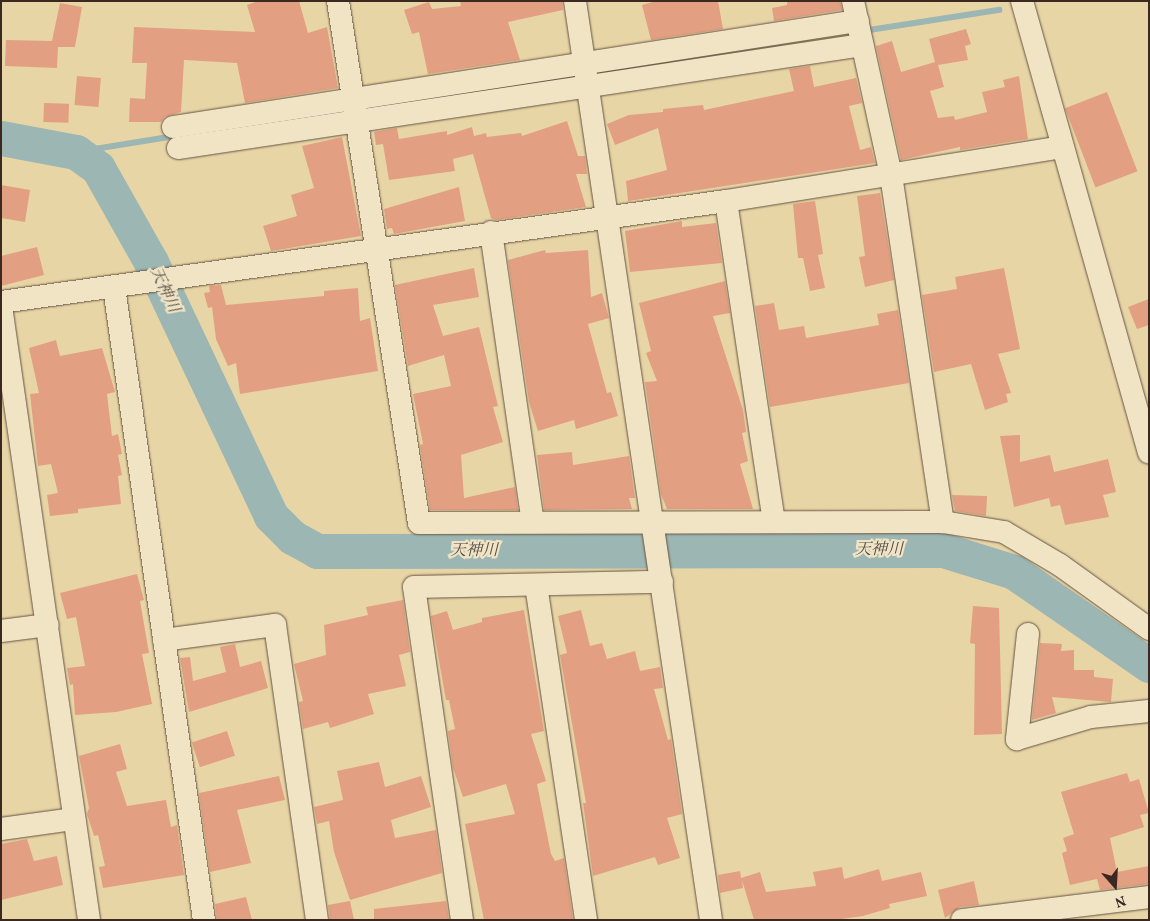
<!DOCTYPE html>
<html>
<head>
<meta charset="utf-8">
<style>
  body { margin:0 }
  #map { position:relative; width:1150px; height:921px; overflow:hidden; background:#e8d5a6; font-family:Vollkorn,"Noto Serif JP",serif }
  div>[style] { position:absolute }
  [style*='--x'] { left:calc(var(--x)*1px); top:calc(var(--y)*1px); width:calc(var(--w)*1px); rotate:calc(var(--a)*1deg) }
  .stream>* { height:5.5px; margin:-2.75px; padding:0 2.75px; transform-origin:2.75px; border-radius:2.75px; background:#9cb6b3 }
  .river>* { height:35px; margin:-17.5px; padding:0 17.5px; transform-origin:17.5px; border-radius:17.5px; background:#9cb6b3 }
  .building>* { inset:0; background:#e39f82; transform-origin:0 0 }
  .roads { filter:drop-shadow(0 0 1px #665442) drop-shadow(0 0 1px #665442) }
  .minor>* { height:22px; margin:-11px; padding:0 11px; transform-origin:11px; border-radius:11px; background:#f0e4c5 }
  span { translate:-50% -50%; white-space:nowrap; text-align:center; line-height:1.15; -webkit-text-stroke:4.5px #f0e4c5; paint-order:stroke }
  .water-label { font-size:16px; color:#534c46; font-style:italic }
  .frame { position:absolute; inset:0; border:2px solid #3b2921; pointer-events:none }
  .north { position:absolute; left:1090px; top:861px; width:50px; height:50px; -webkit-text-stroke:4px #f0e4c5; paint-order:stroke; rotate:161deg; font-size:14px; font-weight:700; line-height:20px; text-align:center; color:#3b2921 }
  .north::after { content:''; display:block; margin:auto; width:18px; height:22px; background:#3b2921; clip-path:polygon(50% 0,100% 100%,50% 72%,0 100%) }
</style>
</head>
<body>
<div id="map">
  <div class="stream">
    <div style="--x:863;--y:31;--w:138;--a:-8.8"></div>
    <div style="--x:76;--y:152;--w:100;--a:-9.2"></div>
  </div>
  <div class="river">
    <div style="--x:1;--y:138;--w:76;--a:10.6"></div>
    <div style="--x:76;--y:152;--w:27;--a:36"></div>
    <div style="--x:98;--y:168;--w:108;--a:60.6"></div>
    <div style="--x:151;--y:262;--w:281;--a:64.7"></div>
    <div style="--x:271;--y:516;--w:30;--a:45"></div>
    <div style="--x:292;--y:537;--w:29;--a:29"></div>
    <div style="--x:317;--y:551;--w:626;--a:-0.09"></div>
    <div style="--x:943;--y:550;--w:74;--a:17.2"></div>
    <div style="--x:1014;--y:572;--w:164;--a:34.6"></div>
  </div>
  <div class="building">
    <div style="clip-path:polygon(258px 1px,299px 1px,308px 33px,327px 27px,338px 88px,245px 103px,237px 63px,184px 60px,181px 112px,165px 117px,161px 122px,129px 122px,130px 98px,145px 99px,147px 63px,132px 63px,134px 27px,255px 32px,247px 5px)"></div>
    <div style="clip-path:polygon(460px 1px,562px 1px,563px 10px,508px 22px,520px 60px,428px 74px,419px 32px,412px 34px,404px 10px,429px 2px,432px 9px,461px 6px)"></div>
    <div style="clip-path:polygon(656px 1px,718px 1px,723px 29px,651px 40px,642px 5px)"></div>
    <div style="clip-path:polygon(787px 1px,840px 1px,842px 10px,774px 21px,772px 8px,787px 5px)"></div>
    <div style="clip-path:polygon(60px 3px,82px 7px,75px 47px,58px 47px,57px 68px,5px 66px,6px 40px,52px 41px)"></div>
    <div style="clip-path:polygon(966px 29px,971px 44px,965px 46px,968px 60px,938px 65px,944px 87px,930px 91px,938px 118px,954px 116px,955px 120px,987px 112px,982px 92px,1005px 87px,1003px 80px,1019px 76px,1028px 139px,960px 150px,960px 147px,901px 160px,876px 46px,892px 41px,901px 72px,935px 62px,929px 39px)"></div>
    <div style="clip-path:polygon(810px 66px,814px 87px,856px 78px,862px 103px,849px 106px,860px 150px,871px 147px,875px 163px,628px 201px,626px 181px,667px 170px,658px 128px,615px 145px,607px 124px,629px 115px,663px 112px,663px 109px,703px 105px,704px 110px,794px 91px,789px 69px)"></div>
    <div style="left:77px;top:76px;width:24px;height:29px;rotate:5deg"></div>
    <div style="left:1107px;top:92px;width:85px;height:45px;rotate:69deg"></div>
    <div style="left:44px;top:103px;width:25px;height:19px;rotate:2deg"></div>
    <div style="clip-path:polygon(567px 121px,578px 156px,585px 156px,587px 174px,576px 174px,586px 207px,496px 220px,491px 218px,473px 154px,453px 159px,455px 171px,389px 180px,383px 144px,376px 145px,374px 132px,397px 128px,399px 139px,447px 131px,447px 135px,472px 127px,474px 136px,486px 133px,487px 137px,521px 133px,522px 136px)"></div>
    <div style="clip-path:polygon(342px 137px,361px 236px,271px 251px,263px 226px,297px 216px,291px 195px,314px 188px,302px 146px)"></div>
    <div style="clip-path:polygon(1px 185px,30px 190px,25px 222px,1px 218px)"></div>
    <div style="clip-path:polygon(459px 187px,465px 221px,394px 234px,392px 228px,387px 229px,384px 209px)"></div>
    <div style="clip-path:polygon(880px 193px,894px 280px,865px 287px,859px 257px,865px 256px,857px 196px)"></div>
    <div style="clip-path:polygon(815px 201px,823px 254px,818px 255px,825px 288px,810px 291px,803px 258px,798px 258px,793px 204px)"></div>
    <div style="clip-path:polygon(682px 221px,682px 227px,716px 223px,722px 263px,630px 272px,625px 231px)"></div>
    <div style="clip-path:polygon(37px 247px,44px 275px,1px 286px,1px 256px)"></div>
    <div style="clip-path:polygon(545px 250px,546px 253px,588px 250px,591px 297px,602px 293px,609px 318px,588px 324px,607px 393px,611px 392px,618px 416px,576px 429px,574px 420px,538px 431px,529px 402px,508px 260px)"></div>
    <div style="clip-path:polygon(474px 268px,479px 297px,433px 305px,443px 336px,479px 327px,498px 406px,493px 407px,503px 442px,461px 455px,464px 498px,515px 487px,518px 510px,430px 510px,420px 445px,423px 444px,413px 394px,451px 386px,444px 355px,408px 366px,395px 285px)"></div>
    <div style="clip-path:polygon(1004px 268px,1020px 349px,998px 354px,1011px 393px,1006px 394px,1008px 402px,985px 410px,971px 364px,934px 372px,922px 295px,957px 289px,955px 277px)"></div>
    <div style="clip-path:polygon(725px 281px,730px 313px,713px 316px,743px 410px,746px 432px,742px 433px,748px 461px,740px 464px,753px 509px,667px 509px,661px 494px,645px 382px,657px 381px,646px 353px,651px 351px,639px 303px)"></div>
    <div style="clip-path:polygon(221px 285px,226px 305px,324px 296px,324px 291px,358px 288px,360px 321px,370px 318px,378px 371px,240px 394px,236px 363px,228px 366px,216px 339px,212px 307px,208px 308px,204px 293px,210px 292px,209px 286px)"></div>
    <div style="clip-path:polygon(1149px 299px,1149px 325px,1137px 329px,1128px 307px)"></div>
    <div style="clip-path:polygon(774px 303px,779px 330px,804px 326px,806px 338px,879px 325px,877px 314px,898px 310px,909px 383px,770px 407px,755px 306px)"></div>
    <div style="clip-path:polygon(56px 340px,60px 356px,102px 348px,115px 392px,107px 394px,112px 436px,118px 434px,122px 454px,118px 455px,122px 475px,118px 476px,121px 504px,78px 509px,78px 513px,50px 516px,47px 495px,58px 493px,51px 464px,38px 466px,30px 394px,39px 393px,29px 348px)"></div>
    <div style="clip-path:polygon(1020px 435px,1020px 462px,1050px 455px,1054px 472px,1108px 459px,1116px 492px,1103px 495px,1109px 517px,1065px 525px,1060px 505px,1051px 507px,1049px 498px,1014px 507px,1000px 436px)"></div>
    <div style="clip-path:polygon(572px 452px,573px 465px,629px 456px,635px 498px,629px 498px,632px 509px,544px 510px,537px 455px)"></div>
    <div style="clip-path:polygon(952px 495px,987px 496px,986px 516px,955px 511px)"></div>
    <div style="clip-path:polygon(137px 574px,144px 600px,140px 601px,149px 653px,142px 654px,152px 704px,116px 712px,75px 715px,73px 684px,70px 685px,67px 668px,85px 666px,76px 617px,67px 619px,60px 593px)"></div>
    <div style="clip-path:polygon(403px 600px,410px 652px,399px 655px,406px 686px,368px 694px,374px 714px,330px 728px,328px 722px,303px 729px,299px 702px,303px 701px,294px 664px,326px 655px,324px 625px,368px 615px,366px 607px)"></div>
    <div style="clip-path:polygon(973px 606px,999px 608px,1002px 734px,974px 735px,975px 644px,970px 643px)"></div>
    <div style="clip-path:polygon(524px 610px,544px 731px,531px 734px,546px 781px,537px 784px,551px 854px,555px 861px,564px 858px,573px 920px,484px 920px,465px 824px,515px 814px,506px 784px,463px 797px,453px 768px,448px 731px,455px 729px,449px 700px,446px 700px,431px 616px,447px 611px,453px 630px,482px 622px,482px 618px)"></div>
    <div style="clip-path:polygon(581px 610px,590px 646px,602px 643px,607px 659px,635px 651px,640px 671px,660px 667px,663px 688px,654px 689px,668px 740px,671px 739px,682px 814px,667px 818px,680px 858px,658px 865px,655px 857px,593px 876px,583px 803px,586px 803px,560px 655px,567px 653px,558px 616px)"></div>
    <div style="clip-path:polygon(1040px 643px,1062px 644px,1061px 651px,1074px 650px,1074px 670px,1094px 670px,1094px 677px,1113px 679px,1111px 702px,1052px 697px,1056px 713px,1032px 720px)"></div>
    <div style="clip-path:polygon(235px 644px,240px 667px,261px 661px,268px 688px,189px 712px,180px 658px,190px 657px,193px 681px,226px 672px,220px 647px)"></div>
    <div style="left:227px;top:731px;width:26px;height:37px;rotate:72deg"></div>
    <div style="clip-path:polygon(120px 744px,127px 769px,116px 772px,127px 806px,166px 800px,171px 827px,177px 825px,184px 875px,103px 888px,99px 867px,105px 866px,98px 835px,94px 836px,87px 814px,89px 808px,79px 756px)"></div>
    <div style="clip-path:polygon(379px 762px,385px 787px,421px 776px,431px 807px,391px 820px,395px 838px,436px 830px,442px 873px,350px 900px,334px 852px,329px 821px,317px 824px,314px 807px,343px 800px,337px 771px)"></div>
    <div style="clip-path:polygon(1127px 773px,1130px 782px,1139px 779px,1149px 813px,1140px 815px,1144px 827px,1110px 838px,1117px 872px,1149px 866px,1149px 884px,1100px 890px,1097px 879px,1070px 885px,1062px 853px,1067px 851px,1063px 838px,1074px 834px,1061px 792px)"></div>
    <div style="clip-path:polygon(279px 776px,285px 800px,237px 810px,251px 863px,210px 872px,199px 793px)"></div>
    <div style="clip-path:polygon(27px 839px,34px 861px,57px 856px,63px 885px,1px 900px,1px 844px)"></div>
    <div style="clip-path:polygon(842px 867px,844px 879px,879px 869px,882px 881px,921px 872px,927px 896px,889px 904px,890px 908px,863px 916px,834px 920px,754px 920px,742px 880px,743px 888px,720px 893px,718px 875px,740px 871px,741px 878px,760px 872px,766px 892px,816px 886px,813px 872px)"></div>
    <div style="clip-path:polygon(974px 881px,979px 905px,960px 907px,945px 918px,938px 890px)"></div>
    <div style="clip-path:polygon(246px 897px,252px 920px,217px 920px,215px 904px)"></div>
    <div style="clip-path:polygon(350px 901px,354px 920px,330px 920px,328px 905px)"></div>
    <div style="clip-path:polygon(446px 901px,449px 920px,374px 920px,374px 909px)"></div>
  </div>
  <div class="roads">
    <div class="minor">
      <div style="--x:338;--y:1;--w:528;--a:81.18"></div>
      <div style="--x:419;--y:523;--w:524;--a:-0.11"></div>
      <div style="--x:943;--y:522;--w:62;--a:9.3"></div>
      <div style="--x:1004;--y:532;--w:65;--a:30.5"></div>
      <div style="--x:1060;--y:565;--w:110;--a:35.7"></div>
      <div style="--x:575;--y:1;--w:929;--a:81.58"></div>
      <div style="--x:853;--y:1;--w:178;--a:77.7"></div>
      <div style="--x:891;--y:175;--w:351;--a:81.5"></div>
      <div style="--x:1022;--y:1;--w:469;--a:74.3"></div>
      <div style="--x:173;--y:127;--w:693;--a:-8.8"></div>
      <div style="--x:178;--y:148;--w:692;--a:-8.56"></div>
      <div style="--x:726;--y:201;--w:324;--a:81.5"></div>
      <div style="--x:491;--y:232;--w:293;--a:81.8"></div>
      <div style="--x:114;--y:287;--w:639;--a:81.91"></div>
      <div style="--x:1;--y:302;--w:732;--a:-7.93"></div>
      <div style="--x:726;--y:201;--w:340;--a:-9.1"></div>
      <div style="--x:1;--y:306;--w:620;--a:81.84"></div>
      <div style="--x:536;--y:585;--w:339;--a:81.5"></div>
      <div style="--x:1;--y:631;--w:47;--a:-7.3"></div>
      <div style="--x:1028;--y:634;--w:106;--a:96"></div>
      <div style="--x:1017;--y:739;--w:77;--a:-16.6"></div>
      <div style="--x:1091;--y:717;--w:58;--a:-5.9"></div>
      <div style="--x:164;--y:640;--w:112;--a:-7.7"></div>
      <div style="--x:275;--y:625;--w:298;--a:81.9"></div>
      <div style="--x:1;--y:829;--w:74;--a:-7.8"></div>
      <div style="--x:462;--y:920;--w:336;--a:-98.2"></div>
      <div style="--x:414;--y:587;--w:248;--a:-1.2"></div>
      <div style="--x:962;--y:920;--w:188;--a:-7"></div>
    </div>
  </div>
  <div class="water-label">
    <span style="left:164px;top:290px;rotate:65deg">天神川</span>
    <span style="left:879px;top:550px">天神川</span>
    <span style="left:474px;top:551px">天神川</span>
  </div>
  <div class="frame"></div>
  <div class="north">N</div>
</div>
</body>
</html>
